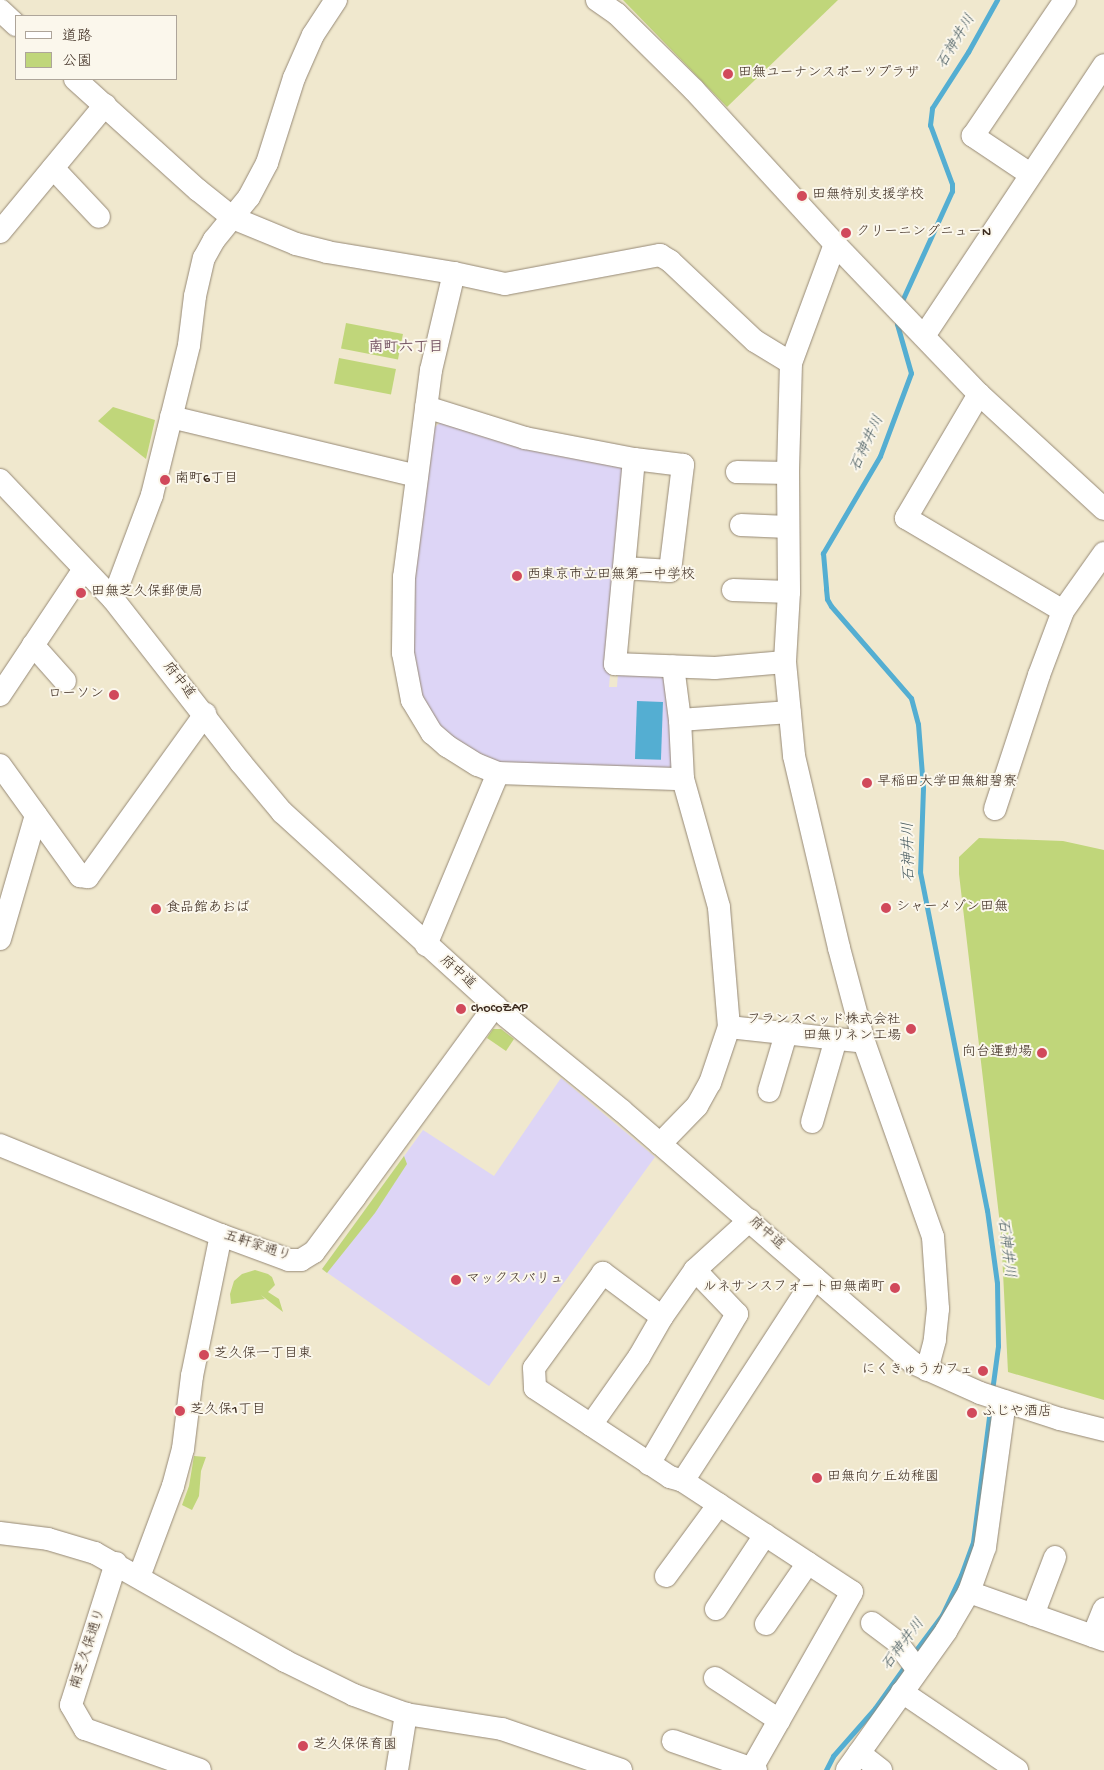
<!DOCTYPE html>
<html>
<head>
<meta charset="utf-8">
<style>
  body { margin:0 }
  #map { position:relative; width:1104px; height:1770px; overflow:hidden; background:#f0e8ce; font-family:"Gochi Hand","Klee One",sans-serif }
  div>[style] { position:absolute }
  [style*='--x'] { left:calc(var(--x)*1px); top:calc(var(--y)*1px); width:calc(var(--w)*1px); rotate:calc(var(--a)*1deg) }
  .built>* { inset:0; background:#ddd5f6 }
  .green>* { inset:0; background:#c0d67a; transform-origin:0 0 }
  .water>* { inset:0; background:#54aed2; transform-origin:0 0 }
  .stream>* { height:5px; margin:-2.5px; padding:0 2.5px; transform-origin:2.5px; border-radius:2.5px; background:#54aed2 }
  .roads { filter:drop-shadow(0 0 1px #968976) drop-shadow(0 0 1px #968976) }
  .minor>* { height:22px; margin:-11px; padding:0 11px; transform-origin:11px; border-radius:11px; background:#fff }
  .dots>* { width:14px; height:14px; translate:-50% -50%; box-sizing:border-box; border:2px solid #fbf7ec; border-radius:50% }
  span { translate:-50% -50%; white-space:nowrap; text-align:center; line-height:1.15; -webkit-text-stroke:4px #fbf7ec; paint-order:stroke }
  .poi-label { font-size:14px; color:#3b2a1e }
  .left { translate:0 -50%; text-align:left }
  .right { translate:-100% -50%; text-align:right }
  .street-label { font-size:14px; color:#3b2a1e }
  .water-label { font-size:15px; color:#44585d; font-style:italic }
  .neighbourhood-label { font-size:15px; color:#765664; font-weight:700 }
  .legend { position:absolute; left:15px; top:15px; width:162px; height:65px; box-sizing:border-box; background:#fbf7ec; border:1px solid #aea59a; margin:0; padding:6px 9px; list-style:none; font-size:15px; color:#3b2a1e }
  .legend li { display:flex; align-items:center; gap:10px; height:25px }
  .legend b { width:25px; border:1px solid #aea59a }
</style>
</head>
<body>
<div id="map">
  <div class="built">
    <div style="clip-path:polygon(441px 422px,623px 466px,627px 476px,609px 687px,617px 687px,618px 673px,664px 676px,678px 766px,670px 774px,519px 769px,472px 757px,427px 714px,413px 662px,416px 542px,430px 431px)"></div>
    <div style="clip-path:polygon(561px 1078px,655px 1157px,489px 1386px,322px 1269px,423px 1130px,494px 1176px)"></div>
  </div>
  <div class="green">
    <div style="clip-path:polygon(623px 0,838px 0,727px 107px)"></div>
    <div style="left:346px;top:323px;width:58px;height:26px;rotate:11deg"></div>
    <div style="left:339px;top:358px;width:58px;height:26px;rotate:11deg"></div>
    <div style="clip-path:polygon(113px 407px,155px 420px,146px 459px,98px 421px)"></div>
    <div style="clip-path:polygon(979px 838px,1063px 841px,1104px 850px,1104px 1400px,1008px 1372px,1001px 1233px,959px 874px,959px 857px)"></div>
    <div style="clip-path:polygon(493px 1029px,501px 1029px,514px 1039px,506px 1051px,487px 1038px)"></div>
    <div style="clip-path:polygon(404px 1156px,407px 1164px,375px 1213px,327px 1273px,322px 1269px)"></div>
    <div style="clip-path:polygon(255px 1270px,268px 1274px,272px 1277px,275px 1285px,268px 1292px,279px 1299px,283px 1312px,261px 1295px,265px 1299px,231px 1304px,230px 1294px,234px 1281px,242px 1274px)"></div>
    <div style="clip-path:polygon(194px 1456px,206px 1457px,201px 1471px,199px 1496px,192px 1510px,182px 1505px,189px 1486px)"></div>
  </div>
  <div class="water">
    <div style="left:637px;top:701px;width:26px;height:58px;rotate:2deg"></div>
  </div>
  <div class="stream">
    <div style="--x:901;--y:303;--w:123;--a:-65.5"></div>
    <div style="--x:952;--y:191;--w:7;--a:-90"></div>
    <div style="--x:952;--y:184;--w:63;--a:-110.4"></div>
    <div style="--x:930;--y:125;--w:17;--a:-83"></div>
    <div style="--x:932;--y:108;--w:67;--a:-57.3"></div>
    <div style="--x:968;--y:52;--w:60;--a:-60.9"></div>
    <div style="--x:898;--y:319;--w:5;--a:101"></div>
    <div style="--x:897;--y:324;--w:51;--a:74.1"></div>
    <div style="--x:911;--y:373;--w:89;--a:110.5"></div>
    <div style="--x:880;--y:456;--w:113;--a:120.4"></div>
    <div style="--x:823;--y:553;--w:36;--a:85"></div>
    <div style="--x:826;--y:589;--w:10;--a:84"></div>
    <div style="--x:827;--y:599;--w:8;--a:60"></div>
    <div style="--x:831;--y:606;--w:122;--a:49"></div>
    <div style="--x:911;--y:698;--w:27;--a:75"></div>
    <div style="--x:918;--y:724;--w:64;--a:85.5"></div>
    <div style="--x:923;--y:788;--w:84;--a:92"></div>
    <div style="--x:920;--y:872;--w:345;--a:78.8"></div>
    <div style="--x:987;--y:1210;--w:74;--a:82.2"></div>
    <div style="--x:997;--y:1283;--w:63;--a:89.1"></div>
    <div style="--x:998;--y:1346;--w:45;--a:97.6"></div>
    <div style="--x:913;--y:1654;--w:49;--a:-53.4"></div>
    <div style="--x:942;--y:1615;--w:44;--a:-64.6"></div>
    <div style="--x:961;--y:1575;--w:35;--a:-70"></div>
    <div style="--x:973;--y:1542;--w:141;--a:-82.7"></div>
    <div style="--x:826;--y:1770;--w:16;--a:-63"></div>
    <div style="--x:833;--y:1756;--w:64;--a:-48.8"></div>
    <div style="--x:875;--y:1708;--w:55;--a:-54.6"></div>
  </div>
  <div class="roads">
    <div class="minor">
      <div style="--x:597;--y:0;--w:24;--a:35"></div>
      <div style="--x:617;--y:14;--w:108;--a:44.6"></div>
      <div style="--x:694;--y:90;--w:209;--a:47.5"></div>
      <div style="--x:835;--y:244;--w:208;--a:46.2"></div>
      <div style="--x:979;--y:394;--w:170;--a:42.6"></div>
      <div style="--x:0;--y:10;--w:22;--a:43"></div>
      <div style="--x:75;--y:79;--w:166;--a:42.1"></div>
      <div style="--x:198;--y:190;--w:45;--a:38.7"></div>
      <div style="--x:233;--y:218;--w:68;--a:22.4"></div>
      <div style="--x:296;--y:244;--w:32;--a:14"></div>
      <div style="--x:327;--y:252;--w:129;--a:9.4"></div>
      <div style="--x:454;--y:273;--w:52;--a:12.2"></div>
      <div style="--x:505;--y:284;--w:158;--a:-10.6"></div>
      <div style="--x:660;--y:255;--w:12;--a:31"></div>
      <div style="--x:670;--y:261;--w:117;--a:43.3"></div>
      <div style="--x:755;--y:341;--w:42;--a:31.4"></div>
      <div style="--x:53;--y:168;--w:67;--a:46.8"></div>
      <div style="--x:1030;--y:174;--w:69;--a:-146.3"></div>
      <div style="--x:973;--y:136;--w:164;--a:-55.9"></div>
      <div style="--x:0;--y:232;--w:165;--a:-50.4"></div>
      <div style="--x:835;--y:244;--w:127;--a:110.3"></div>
      <div style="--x:791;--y:363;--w:110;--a:91.6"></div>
      <div style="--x:788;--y:473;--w:119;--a:89.5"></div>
      <div style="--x:789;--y:592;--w:70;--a:93.3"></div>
      <div style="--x:785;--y:662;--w:94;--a:84.5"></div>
      <div style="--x:794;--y:756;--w:197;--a:76.8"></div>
      <div style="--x:839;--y:948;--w:97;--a:75.1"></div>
      <div style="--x:864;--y:1042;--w:207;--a:70.5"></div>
      <div style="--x:933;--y:1237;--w:72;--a:86"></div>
      <div style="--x:938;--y:1309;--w:31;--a:96"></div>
      <div style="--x:935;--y:1340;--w:31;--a:105"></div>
      <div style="--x:454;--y:273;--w:100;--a:103.3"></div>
      <div style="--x:431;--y:370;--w:209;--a:97.4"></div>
      <div style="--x:404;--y:577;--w:76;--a:90.8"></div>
      <div style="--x:403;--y:653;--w:48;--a:79.2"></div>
      <div style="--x:412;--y:700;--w:39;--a:59"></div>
      <div style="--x:432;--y:733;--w:20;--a:41"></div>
      <div style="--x:447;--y:746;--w:36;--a:32"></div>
      <div style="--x:478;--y:765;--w:22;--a:22"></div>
      <div style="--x:498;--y:773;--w:185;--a:1.9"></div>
      <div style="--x:924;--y:336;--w:325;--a:-56.4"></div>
      <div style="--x:979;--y:394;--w:144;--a:120.5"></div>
      <div style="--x:906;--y:518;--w:182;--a:30.6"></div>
      <div style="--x:426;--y:407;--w:104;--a:17.4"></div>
      <div style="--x:525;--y:438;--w:111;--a:10.9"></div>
      <div style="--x:634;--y:459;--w:206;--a:95.3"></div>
      <div style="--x:615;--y:664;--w:100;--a:2.3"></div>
      <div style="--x:715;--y:668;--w:70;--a:-4.9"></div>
      <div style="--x:171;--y:417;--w:253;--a:13.5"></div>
      <div style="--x:737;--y:472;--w:51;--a:1.1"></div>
      <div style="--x:0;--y:480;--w:164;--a:46.5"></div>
      <div style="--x:113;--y:599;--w:208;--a:52"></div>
      <div style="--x:241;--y:763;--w:64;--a:50.1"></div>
      <div style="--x:282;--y:812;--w:304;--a:42.3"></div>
      <div style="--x:507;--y:1017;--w:147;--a:39.2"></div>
      <div style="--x:621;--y:1110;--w:386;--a:40.9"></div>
      <div style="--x:913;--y:1363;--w:73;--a:24.1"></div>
      <div style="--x:980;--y:1393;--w:84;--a:18"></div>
      <div style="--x:1060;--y:1419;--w:45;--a:14"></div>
      <div style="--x:741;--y:525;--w:47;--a:2.4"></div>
      <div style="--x:624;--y:568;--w:46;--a:3.7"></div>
      <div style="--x:670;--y:571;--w:107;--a:-83"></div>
      <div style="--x:683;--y:465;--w:49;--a:-173"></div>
      <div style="--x:733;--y:590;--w:56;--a:2"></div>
      <div style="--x:113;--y:599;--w:111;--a:-69.4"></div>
      <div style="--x:152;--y:495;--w:154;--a:-76.1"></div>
      <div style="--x:189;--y:345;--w:49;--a:-83"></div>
      <div style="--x:195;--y:296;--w:39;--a:-77"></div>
      <div style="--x:204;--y:258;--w:21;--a:-61"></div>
      <div style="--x:214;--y:240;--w:55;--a:-50.9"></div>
      <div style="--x:249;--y:197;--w:38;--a:-62"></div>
      <div style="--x:267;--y:163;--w:89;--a:-72.4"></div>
      <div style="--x:294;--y:78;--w:47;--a:-66.2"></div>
      <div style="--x:313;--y:35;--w:42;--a:-56.7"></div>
      <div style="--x:33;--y:645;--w:48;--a:48.4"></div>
      <div style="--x:0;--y:695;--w:151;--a:-56.3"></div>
      <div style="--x:680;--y:720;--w:110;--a:-4.2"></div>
      <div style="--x:0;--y:765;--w:137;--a:54.2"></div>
      <div style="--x:80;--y:876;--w:8;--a:7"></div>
      <div style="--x:88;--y:877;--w:201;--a:-54.3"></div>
      <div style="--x:995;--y:809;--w:141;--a:-71.8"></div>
      <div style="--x:1039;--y:675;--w:68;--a:-69.4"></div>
      <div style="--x:1063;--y:611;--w:71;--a:-54.7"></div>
      <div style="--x:0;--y:939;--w:129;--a:-73.8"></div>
      <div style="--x:426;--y:945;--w:186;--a:-67.3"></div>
      <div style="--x:729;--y:1027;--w:136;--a:6.3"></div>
      <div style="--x:769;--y:1091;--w:59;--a:-73.4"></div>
      <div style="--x:812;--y:1122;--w:86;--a:-73.9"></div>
      <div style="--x:660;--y:1144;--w:53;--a:-45.8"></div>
      <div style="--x:697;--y:1106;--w:26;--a:-61"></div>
      <div style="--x:710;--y:1083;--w:59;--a:-71.3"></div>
      <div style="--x:729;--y:1027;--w:120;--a:-94.8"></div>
      <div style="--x:719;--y:907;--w:133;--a:-105.7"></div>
      <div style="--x:683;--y:779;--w:59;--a:-92.9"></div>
      <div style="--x:680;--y:720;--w:54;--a:-97.4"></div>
      <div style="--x:0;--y:1145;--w:239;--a:22.2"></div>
      <div style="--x:221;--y:1235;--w:72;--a:20.2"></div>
      <div style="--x:289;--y:1260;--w:12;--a:0"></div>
      <div style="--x:301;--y:1260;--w:15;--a:-32"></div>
      <div style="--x:314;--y:1252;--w:69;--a:-53.3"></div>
      <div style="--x:355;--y:1197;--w:237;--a:-53.8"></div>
      <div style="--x:662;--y:1317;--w:74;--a:-143.3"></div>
      <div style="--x:603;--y:1273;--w:117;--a:126"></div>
      <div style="--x:534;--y:1368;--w:20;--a:87"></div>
      <div style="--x:535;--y:1388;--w:162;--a:33.4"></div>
      <div style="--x:670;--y:1477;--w:14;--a:17"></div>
      <div style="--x:683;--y:1481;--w:202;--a:33.3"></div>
      <div style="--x:852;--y:1592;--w:202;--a:119.6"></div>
      <div style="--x:591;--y:1425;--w:83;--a:-54.8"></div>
      <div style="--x:639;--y:1357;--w:46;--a:-60.1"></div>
      <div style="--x:662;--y:1317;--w:57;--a:-54.9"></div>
      <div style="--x:695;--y:1270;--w:74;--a:-42.3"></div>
      <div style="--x:649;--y:1464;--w:174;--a:-59.6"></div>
      <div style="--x:737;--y:1314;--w:61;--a:-133.7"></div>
      <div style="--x:683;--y:1481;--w:242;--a:-57"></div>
      <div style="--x:0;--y:1533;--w:48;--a:7.1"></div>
      <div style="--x:48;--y:1539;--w:49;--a:16.6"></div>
      <div style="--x:95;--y:1553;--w:219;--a:29.6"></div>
      <div style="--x:285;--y:1661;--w:77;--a:26.2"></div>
      <div style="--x:354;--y:1695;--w:55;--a:20.1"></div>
      <div style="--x:406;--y:1714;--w:97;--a:8.9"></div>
      <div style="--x:502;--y:1729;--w:126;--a:19"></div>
      <div style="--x:116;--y:1563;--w:149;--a:107.6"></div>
      <div style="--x:71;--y:1705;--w:28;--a:60"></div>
      <div style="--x:85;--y:1729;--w:122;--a:19.6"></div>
      <div style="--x:666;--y:1576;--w:89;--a:-53.6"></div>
      <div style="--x:139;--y:1577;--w:97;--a:-69.5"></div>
      <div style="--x:173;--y:1486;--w:38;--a:-75"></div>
      <div style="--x:183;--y:1449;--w:74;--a:-83"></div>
      <div style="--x:192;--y:1376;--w:144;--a:-78.4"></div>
      <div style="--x:969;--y:1592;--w:143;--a:19.6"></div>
      <div style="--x:716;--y:1609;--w:89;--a:-56.5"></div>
      <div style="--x:1033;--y:1615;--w:62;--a:-69.2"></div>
      <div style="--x:872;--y:1623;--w:30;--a:37"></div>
      <div style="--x:896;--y:1641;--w:36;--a:53"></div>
      <div style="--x:766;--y:1624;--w:74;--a:-55.5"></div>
      <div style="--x:1093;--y:1636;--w:29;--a:-68"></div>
      <div style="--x:715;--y:1678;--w:77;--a:33.3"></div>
      <div style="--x:902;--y:1692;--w:139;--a:34.1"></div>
      <div style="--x:673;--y:1741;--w:88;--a:19.3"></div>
      <div style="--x:859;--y:1753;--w:28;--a:38"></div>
      <div style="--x:397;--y:1770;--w:57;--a:-80.9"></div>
      <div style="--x:847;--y:1770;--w:171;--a:-54.5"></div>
      <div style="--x:946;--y:1631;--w:45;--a:-59.5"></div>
      <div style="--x:969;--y:1592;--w:48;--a:-70.4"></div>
      <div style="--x:985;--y:1547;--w:147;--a:-82.2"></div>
    </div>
  </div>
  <div class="dots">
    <div style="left:728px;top:74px;background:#d1495b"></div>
    <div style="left:802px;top:196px;background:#d1495b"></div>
    <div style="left:846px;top:233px;background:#d1495b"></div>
    <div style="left:165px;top:480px;background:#d1495b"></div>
    <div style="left:517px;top:576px;background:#d1495b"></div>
    <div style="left:81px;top:593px;background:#d1495b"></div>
    <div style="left:114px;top:695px;background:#d1495b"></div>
    <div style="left:867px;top:783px;background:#d1495b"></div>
    <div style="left:886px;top:908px;background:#d1495b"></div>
    <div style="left:156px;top:909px;background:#d1495b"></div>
    <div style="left:461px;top:1009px;background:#d1495b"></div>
    <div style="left:911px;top:1029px;background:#d1495b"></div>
    <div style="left:1042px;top:1053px;background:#d1495b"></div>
    <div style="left:456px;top:1280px;background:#d1495b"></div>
    <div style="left:895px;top:1288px;background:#d1495b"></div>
    <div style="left:204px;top:1355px;background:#d1495b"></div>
    <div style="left:983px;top:1371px;background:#d1495b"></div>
    <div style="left:180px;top:1411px;background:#d1495b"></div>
    <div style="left:972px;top:1413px;background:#d1495b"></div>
    <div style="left:817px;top:1478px;background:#d1495b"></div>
    <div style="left:303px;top:1746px;background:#d1495b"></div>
  </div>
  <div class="poi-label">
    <span class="left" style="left:738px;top:74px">田無ユーナンスポーツプラザ</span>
    <span class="left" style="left:812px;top:196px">田無特別支援学校</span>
    <span class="left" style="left:856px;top:233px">クリーニングニューN</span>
    <span class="left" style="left:175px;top:480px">南町6丁目</span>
    <span class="left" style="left:527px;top:576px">西東京市立田無第一中学校</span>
    <span class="left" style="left:91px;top:593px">田無芝久保郵便局</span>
    <span class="right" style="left:104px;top:695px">ローソン</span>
    <span class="left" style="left:877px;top:783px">早稲田大学田無紺碧寮</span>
    <span class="left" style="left:896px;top:908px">シャーメゾン田無</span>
    <span class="left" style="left:166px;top:909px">食品館あおば</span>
    <span class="left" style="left:471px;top:1009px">chocoZAP</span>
    <span class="right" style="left:901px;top:1029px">フランスベッド株式会社<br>田無リネン工場</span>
    <span class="right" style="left:1032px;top:1053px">向台運動場</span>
    <span class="left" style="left:466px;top:1280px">マックスバリュ</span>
    <span class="right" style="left:885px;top:1288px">ルネサンスフォート田無南町</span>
    <span class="left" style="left:214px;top:1355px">芝久保一丁目東</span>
    <span class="right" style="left:973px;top:1371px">にくきゅうカフェ</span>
    <span class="left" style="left:190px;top:1411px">芝久保1丁目</span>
    <span class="left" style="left:982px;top:1413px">ふじや酒店</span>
    <span class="left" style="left:827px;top:1478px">田無向ケ丘幼稚園</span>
    <span class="left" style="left:313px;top:1746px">芝久保保育園</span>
  </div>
  <div class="street-label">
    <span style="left:178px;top:681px;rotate:52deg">府中道</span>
    <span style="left:457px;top:973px;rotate:42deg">府中道</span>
    <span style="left:766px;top:1234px;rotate:41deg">府中道</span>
    <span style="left:257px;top:1247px;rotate:18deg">五軒家通り</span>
    <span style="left:89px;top:1649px;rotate:-72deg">南芝久保通り</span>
  </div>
  <div class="water-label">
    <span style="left:957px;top:42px;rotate:-59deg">石神井川</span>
    <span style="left:868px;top:444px;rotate:-65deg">石神井川</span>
    <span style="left:910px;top:852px;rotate:-91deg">石神井川</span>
    <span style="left:1005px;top:1248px;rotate:83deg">石神井川</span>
    <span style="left:904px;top:1645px;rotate:-53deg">石神井川</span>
  </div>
  <div class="neighbourhood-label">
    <span style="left:406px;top:349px">南町六丁目</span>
  </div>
  <ul class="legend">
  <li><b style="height:6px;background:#fff"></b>道路</li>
  <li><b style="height:14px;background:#c0d67a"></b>公園</li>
  </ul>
</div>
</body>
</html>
